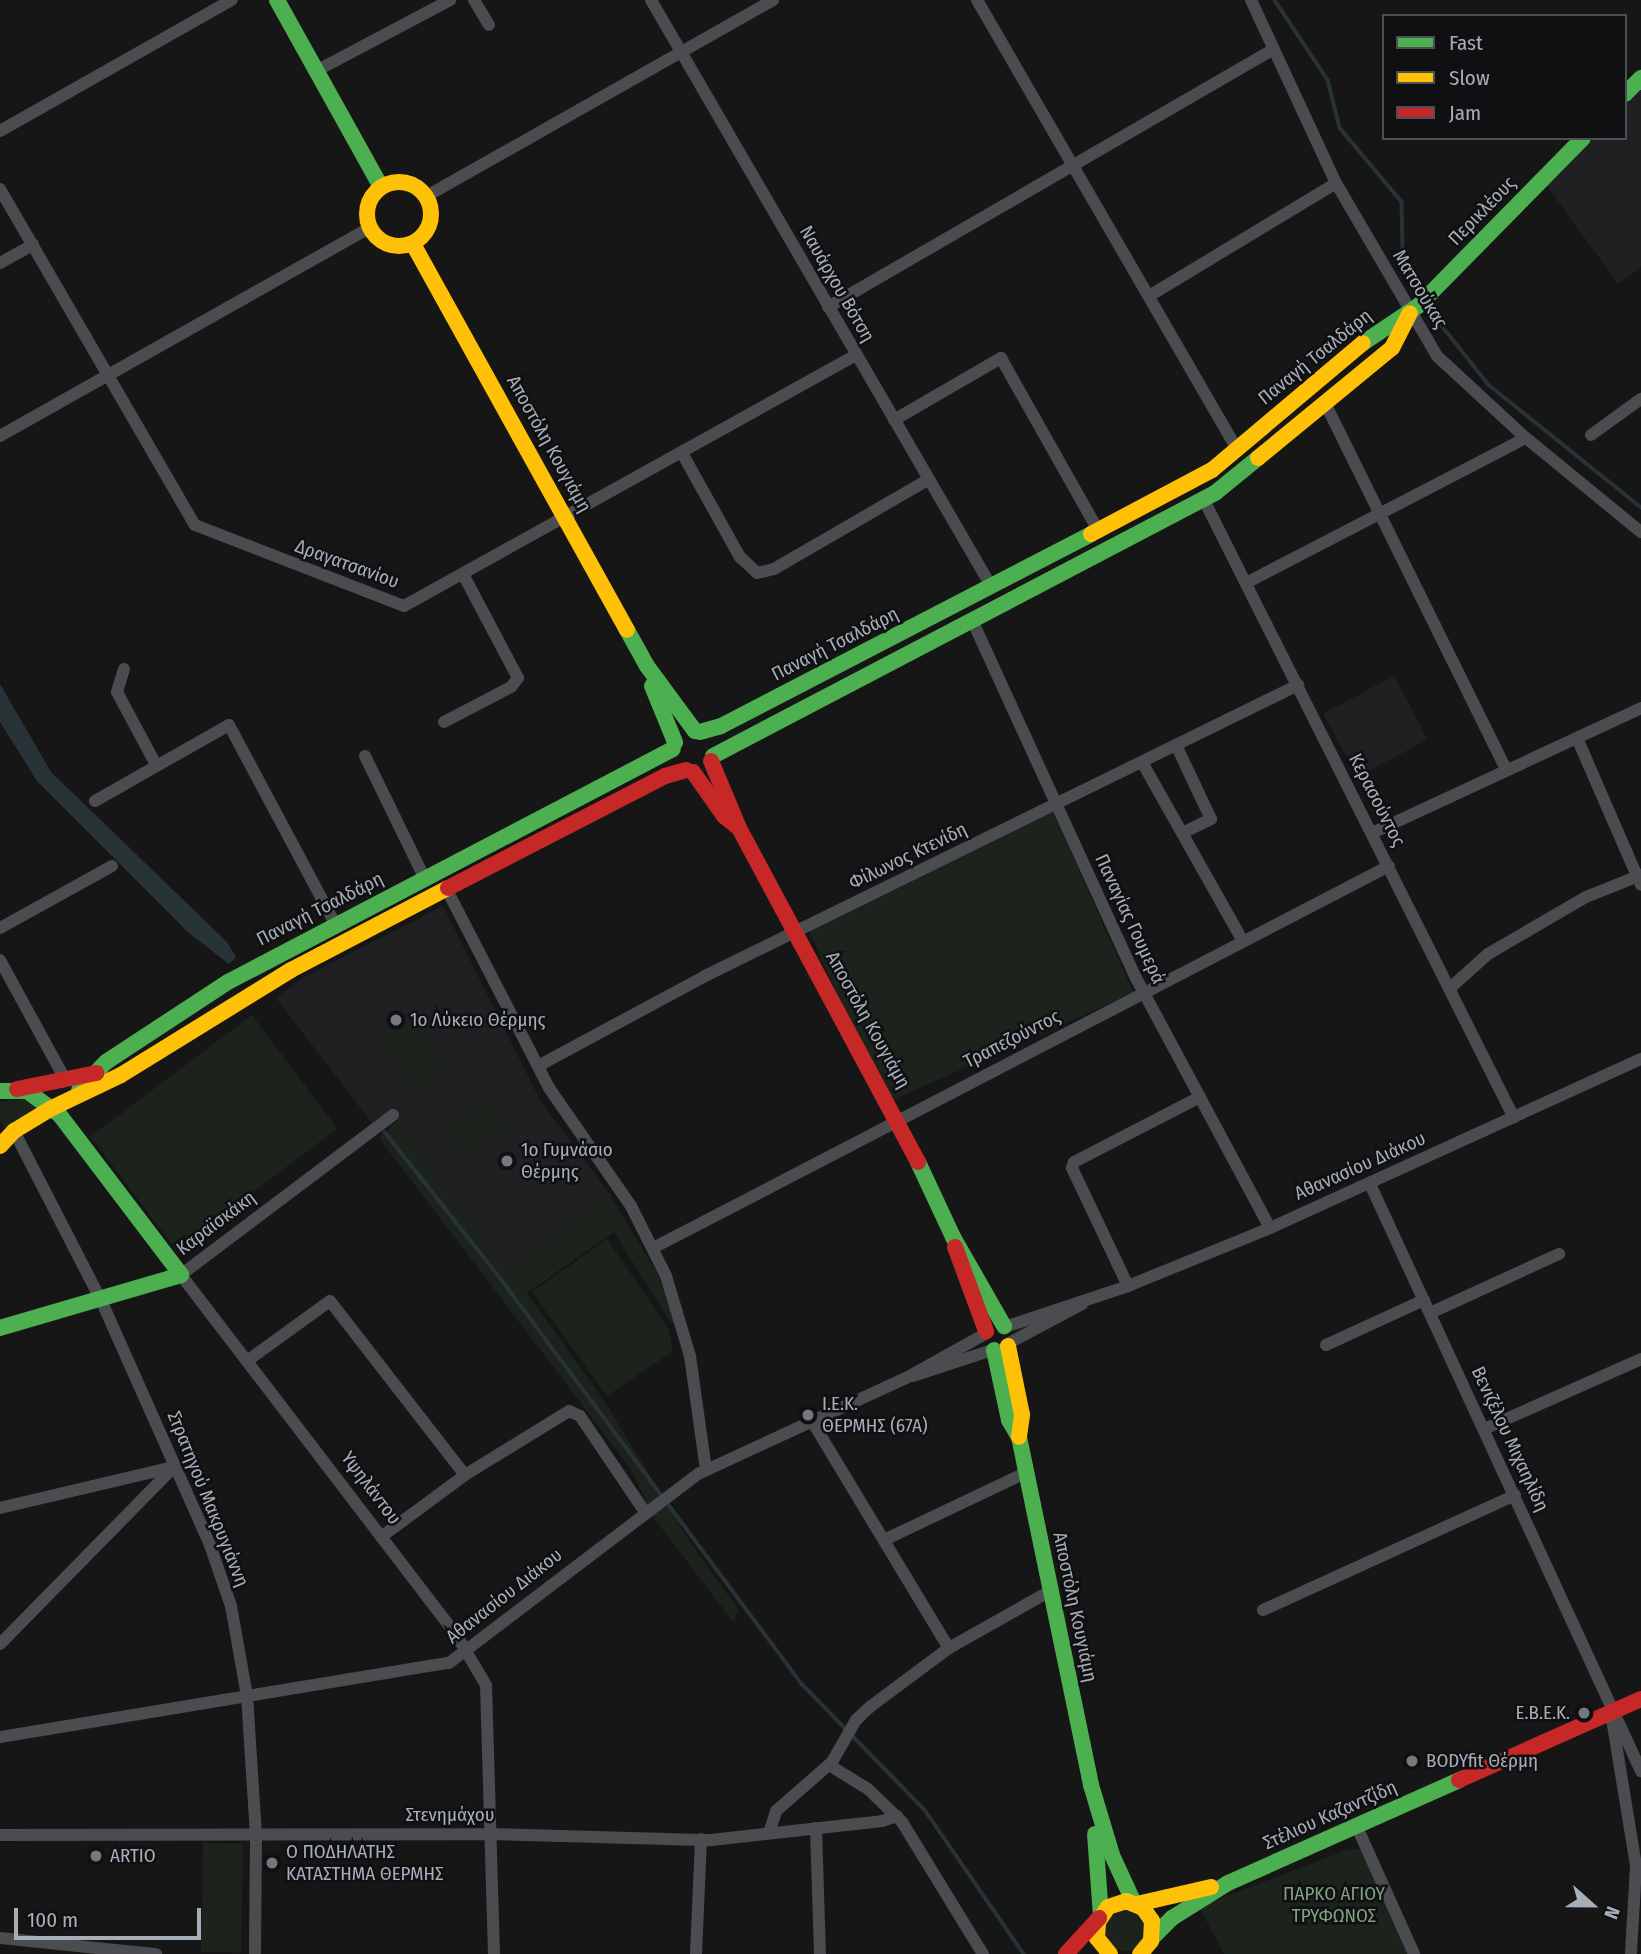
<!DOCTYPE html>
<html>
<head>
<meta charset="utf-8">
<style>
  body { margin:0 }
  #map { position:relative; width:1641px; height:1954px; overflow:hidden; background:#161616; font-family:"Fira Sans Condensed",sans-serif }
  div>[style] { position:absolute }
  [style*='--x'] { left:calc(var(--x)*1px); top:calc(var(--y)*1px); width:calc(var(--w)*1px); rotate:calc(var(--a)*1deg) }
  .built>* { inset:0; background:#202022; transform-origin:0 0 }
  .green>* { inset:0; background:#1c231c; transform-origin:0 0 }
  .round { border-radius:50% }
  .water>* { inset:0; background:#283338 }
  .stream>* { height:3.5px; margin:-1.75px; padding:0 1.75px; transform-origin:1.75px; border-radius:1.75px; background:#283338 }
  .street>* { height:12px; margin:-6px; padding:0 6px; transform-origin:6px; border-radius:6px; background:#4a4c4f }
  .fast>* { height:16px; margin:-8px; padding:0 8px; transform-origin:8px; border-radius:8px; background:#4caf50 }
  .slow>* { height:16px; margin:-8px; padding:0 8px; transform-origin:8px; border-radius:8px; background:#ffc107 }
  .slow>.ring { margin:-8px; padding:0; box-sizing:content-box; background:none; border:16px solid #ffc107; border-radius:50% }
  .jam>* { height:16px; margin:-8px; padding:0 8px; transform-origin:8px; border-radius:8px; background:#c62828 }
  .dots>* { width:19px; height:19px; translate:-50% -50%; box-sizing:border-box; border:4px solid #101012; border-radius:50% }
  span { translate:-50% -50%; white-space:nowrap; text-align:center; line-height:1.15; -webkit-text-stroke:5px #101012; paint-order:stroke }
  .street-label { font-size:19px; color:#a6aeb8 }
  .poi-label { font-size:19px; color:#a6aeb8 }
  .left { translate:0 -50%; text-align:left }
  .right { translate:-100% -50%; text-align:right }
  .park-label { font-size:19px; color:#7fa37c }
  .legend { position:absolute; left:1382px; top:14px; width:245px; height:126px; box-sizing:border-box; background:#101012; border:2px solid #4c4f54; margin:0; padding:9px 12px; list-style:none; font-size:21px; color:#a6aeb8 }
  .legend li { display:flex; align-items:center; gap:14px; height:35px }
  .legend b { width:35px; border:2px solid #4c4f54 }
  .north { position:absolute; left:1557px; top:1870px; width:70px; height:70px; -webkit-text-stroke:5px #101012; paint-order:stroke; rotate:111deg; font-size:19px; font-weight:700; line-height:28px; text-align:center; color:#a6aeb8 }
  .north::after { content:''; display:block; margin:auto; width:24px; height:32px; background:#a6aeb8; clip-path:polygon(50% 0,100% 100%,50% 72%,0 100%) }
  .scale { position:absolute; left:14px; top:1908px; width:187px; height:32px; box-sizing:border-box; border:4px solid #a6aeb8; border-top:0; padding-left:9px; font-size:21px; line-height:24px; white-space:nowrap; color:#a6aeb8; -webkit-text-stroke:5px #101012; paint-order:stroke }
</style>
</head>
<body>
<div id="map">
  <div class="built">
    <div style="clip-path:polygon(1641px 89px,1641px 267px,1618px 284px,1547px 186px,1593px 138px,1625px 138px,1625px 105px)"></div>
    <div style="left:1394px;top:676px;width:72px;height:80px;rotate:62deg"></div>
    <div style="clip-path:polygon(443px 906px,540px 1100px,608px 1192px,508px 1272px,390px 1110px,372px 1123px,276px 998px,304px 977px)"></div>
  </div>
  <div class="green">
    <div style="left:1053px;top:812px;width:198px;height:271px;rotate:66deg"></div>
    <div style="left:252px;top:1015px;width:142px;height:202px;rotate:53deg"></div>
    <div style="left:415px;top:1019px;width:61px;height:38px;rotate:60deg"></div>
    <div style="left:487px;top:1097px;width:34px;height:56px;rotate:50deg"></div>
    <div style="clip-path:polygon(23px 1099px,40px 1108px,8px 1134px,0 1121px,0 1102px)"></div>
    <div style="clip-path:polygon(398px 1120px,508px 1272px,608px 1192px,656px 1271px,676px 1321px,671px 1323px,614px 1232px,527px 1293px,605px 1402px,690px 1542px,738px 1609px,734px 1623px,654px 1518px,630px 1468px,379px 1138px)"></div>
    <div style="clip-path:polygon(607px 1239px,668px 1328px,673px 1351px,607px 1396px,532px 1292px)"></div>
    <div style="left:203px;top:1843px;width:40px;height:109px;rotate:1deg"></div>
    <div style="clip-path:polygon(1349px 1849px,1364px 1850px,1409px 1954px,1224px 1954px,1199px 1907px)"></div>
    <div class="round" style="left:1104px;top:1909px;width:42px;height:42px"></div>
  </div>
  <div class="water">
    <div style="clip-path:polygon(0 684px,51px 772px,227px 942px,236px 957px,229px 964px,189px 933px,37px 781px,0 722px)"></div>
  </div>
  <div class="stream">
    <div style="--x:1275;--y:0;--w:96;--a:56.5"></div>
    <div style="--x:1328;--y:80;--w:49;--a:76"></div>
    <div style="--x:1340;--y:128;--w:97;--a:50"></div>
    <div style="--x:1402;--y:202;--w:46;--a:88.8"></div>
    <div style="--x:1403;--y:248;--w:50;--a:72.6"></div>
    <div style="--x:1427;--y:307;--w:100;--a:51.5"></div>
    <div style="--x:1489;--y:385;--w:195;--a:38.8"></div>
    <div style="--x:385;--y:1132;--w:182;--a:51.7"></div>
    <div style="--x:498;--y:1275;--w:510;--a:53.38"></div>
    <div style="--x:802;--y:1684;--w:176;--a:45.7"></div>
    <div style="--x:925;--y:1810;--w:175;--a:55.5"></div>
  </div>
  <div class="street">
    <div style="--x:474;--y:0;--w:29;--a:59"></div>
    <div style="--x:651;--y:0;--w:677;--a:59.88"></div>
    <div style="--x:977;--y:0;--w:519;--a:59.93"></div>
    <div style="--x:1251;--y:0;--w:202;--a:65.1"></div>
    <div style="--x:1336;--y:183;--w:200;--a:59.7"></div>
    <div style="--x:1437;--y:356;--w:121;--a:42.7"></div>
    <div style="--x:1526;--y:438;--w:149;--a:39.3"></div>
    <div style="--x:316;--y:71;--w:152;--a:-27.9"></div>
    <div style="--x:0;--y:131;--w:266;--a:-29.5"></div>
    <div style="--x:0;--y:189;--w:388;--a:59.9"></div>
    <div style="--x:195;--y:525;--w:224;--a:21.2"></div>
    <div style="--x:404;--y:606;--w:517;--a:-29.04"></div>
    <div style="--x:425;--y:197;--w:400;--a:-29.5"></div>
    <div style="--x:0;--y:263;--w:38;--a:-29"></div>
    <div style="--x:1149;--y:296;--w:218;--a:-31.1"></div>
    <div style="--x:828;--y:307;--w:515;--a:-30.05"></div>
    <div style="--x:1325;--y:403;--w:408;--a:63.7"></div>
    <div style="--x:894;--y:420;--w:124;--a:-30.1"></div>
    <div style="--x:1001;--y:358;--w:200;--a:60.6"></div>
    <div style="--x:1591;--y:435;--w:62;--a:-35.8"></div>
    <div style="--x:0;--y:436;--w:426;--a:-29.4"></div>
    <div style="--x:682;--y:453;--w:119;--a:60.9"></div>
    <div style="--x:740;--y:557;--w:23;--a:43"></div>
    <div style="--x:757;--y:573;--w:17;--a:-13"></div>
    <div style="--x:774;--y:569;--w:179;--a:-30.1"></div>
    <div style="--x:1204;--y:500;--w:691;--a:63.36"></div>
    <div style="--x:1246;--y:583;--w:315;--a:-27.4"></div>
    <div style="--x:972;--y:620;--w:394;--a:65.4"></div>
    <div style="--x:1136;--y:978;--w:284;--a:61.8"></div>
    <div style="--x:124;--y:669;--w:24;--a:107"></div>
    <div style="--x:117;--y:692;--w:81;--a:61.8"></div>
    <div style="--x:444;--y:722;--w:76;--a:-27.6"></div>
    <div style="--x:511;--y:687;--w:11;--a:-52"></div>
    <div style="--x:518;--y:678;--w:115;--a:-117.9"></div>
    <div style="--x:1577;--y:738;--w:160;--a:66.5"></div>
    <div style="--x:1176;--y:745;--w:82;--a:64.7"></div>
    <div style="--x:1211;--y:819;--w:32;--a:154"></div>
    <div style="--x:365;--y:756;--w:137;--a:64"></div>
    <div style="--x:1142;--y:762;--w:206;--a:60.6"></div>
    <div style="--x:95;--y:801;--w:154;--a:-29.6"></div>
    <div style="--x:229;--y:725;--w:227;--a:61.9"></div>
    <div style="--x:1372;--y:833;--w:297;--a:-24.9"></div>
    <div style="--x:447;--y:890;--w:223;--a:62.7"></div>
    <div style="--x:549;--y:1088;--w:144;--a:55.2"></div>
    <div style="--x:631;--y:1206;--w:78;--a:63.4"></div>
    <div style="--x:666;--y:1276;--w:84;--a:73.3"></div>
    <div style="--x:690;--y:1356;--w:115;--a:82"></div>
    <div style="--x:0;--y:928;--w:128;--a:-29"></div>
    <div style="--x:0;--y:960;--w:136;--a:61.4"></div>
    <div style="--x:1450;--y:988;--w:51;--a:-41.8"></div>
    <div style="--x:1488;--y:954;--w:113;--a:-30.2"></div>
    <div style="--x:1586;--y:897;--w:59;--a:-21.8"></div>
    <div style="--x:538;--y:1066;--w:190;--a:-28.3"></div>
    <div style="--x:705;--y:976;--w:661;--a:-26.14"></div>
    <div style="--x:393;--y:1115;--w:266;--a:143"></div>
    <div style="--x:181;--y:1275;--w:454;--a:52.6"></div>
    <div style="--x:457;--y:1636;--w:57;--a:59.4"></div>
    <div style="--x:486;--y:1685;--w:269;--a:88.3"></div>
    <div style="--x:14;--y:1131;--w:190;--a:62.8"></div>
    <div style="--x:101;--y:1300;--w:268;--a:66"></div>
    <div style="--x:210;--y:1545;--w:65;--a:71"></div>
    <div style="--x:231;--y:1606;--w:91;--a:79.9"></div>
    <div style="--x:247;--y:1696;--w:139;--a:86.3"></div>
    <div style="--x:256;--y:1835;--w:119;--a:90.5"></div>
    <div style="--x:1370;--y:1184;--w:647;--a:65.22"></div>
    <div style="--x:653;--y:1248;--w:829;--a:-27.43"></div>
    <div style="--x:1128;--y:1286;--w:131;--a:-115.4"></div>
    <div style="--x:1072;--y:1168;--w:6;--a:-72"></div>
    <div style="--x:1074;--y:1162;--w:142;--a:-27.3"></div>
    <div style="--x:1430;--y:1313;--w:142;--a:-24.6"></div>
    <div style="--x:1005;--y:1327;--w:130;--a:-18.4"></div>
    <div style="--x:1128;--y:1286;--w:153;--a:-22.2"></div>
    <div style="--x:1270;--y:1228;--w:408;--a:-24.5"></div>
    <div style="--x:1009;--y:1343;--w:83;--a:-28.1"></div>
    <div style="--x:1326;--y:1345;--w:108;--a:-24.7"></div>
    <div style="--x:247;--y:1361;--w:102;--a:-35.9"></div>
    <div style="--x:330;--y:1301;--w:220;--a:52.2"></div>
    <div style="--x:913;--y:1376;--w:83;--a:-18.2"></div>
    <div style="--x:810;--y:1418;--w:269;--a:58.9"></div>
    <div style="--x:1484;--y:1429;--w:172;--a:-24"></div>
    <div style="--x:0;--y:1508;--w:178;--a:-13.3"></div>
    <div style="--x:381;--y:1537;--w:104;--a:-36.4"></div>
    <div style="--x:465;--y:1475;--w:122;--a:-31.6"></div>
    <div style="--x:569;--y:1411;--w:12;--a:24"></div>
    <div style="--x:580;--y:1416;--w:116;--a:55.9"></div>
    <div style="--x:884;--y:1540;--w:158;--a:-25.4"></div>
    <div style="--x:1263;--y:1610;--w:277;--a:-24.5"></div>
    <div style="--x:0;--y:1644;--w:248;--a:-45.5"></div>
    <div style="--x:1612;--y:1719;--w:149;--a:80.7"></div>
    <div style="--x:1636;--y:1866;--w:88;--a:93.3"></div>
    <div style="--x:0;--y:1737;--w:455;--a:-9.4"></div>
    <div style="--x:449;--y:1663;--w:313;--a:-37.2"></div>
    <div style="--x:698;--y:1474;--w:229;--a:-24.8"></div>
    <div style="--x:906;--y:1378;--w:90;--a:-29.1"></div>
    <div style="--x:829;--y:1765;--w:46;--a:31.6"></div>
    <div style="--x:868;--y:1789;--w:47;--a:44.1"></div>
    <div style="--x:902;--y:1822;--w:155;--a:58.5"></div>
    <div style="--x:1357;--y:1827;--w:139;--a:65.8"></div>
    <div style="--x:816;--y:1828;--w:126;--a:88.2"></div>
    <div style="--x:769;--y:1833;--w:23;--a:-72"></div>
    <div style="--x:776;--y:1811;--w:74;--a:-41.2"></div>
    <div style="--x:832;--y:1762;--w:48;--a:-60.3"></div>
    <div style="--x:856;--y:1720;--w:21;--a:-43"></div>
    <div style="--x:871;--y:1706;--w:97;--a:-36.6"></div>
    <div style="--x:949;--y:1648;--w:116;--a:-29.4"></div>
    <div style="--x:0;--y:1835;--w:491;--a:-0.1"></div>
    <div style="--x:491;--y:1834;--w:220;--a:1.6"></div>
    <div style="--x:711;--y:1840;--w:172;--a:-6.3"></div>
    <div style="--x:882;--y:1821;--w:16;--a:-18"></div>
    <div style="--x:0;--y:1938;--w:157;--a:5.9"></div>
    <div style="--x:696;--y:1954;--w:115;--a:-87.5"></div>
  </div>
  <div class="fast">
    <div style="--x:277;--y:0;--w:214;--a:60.9"></div>
    <div style="--x:1625;--y:94;--w:23;--a:-45"></div>
    <div style="--x:1363;--y:343;--w:66;--a:-33.9"></div>
    <div style="--x:1418;--y:306;--w:235;--a:-45.5"></div>
    <div style="--x:627;--y:630;--w:41;--a:60.9"></div>
    <div style="--x:647;--y:666;--w:81;--a:53.6"></div>
    <div style="--x:652;--y:686;--w:61;--a:67.7"></div>
    <div style="--x:700;--y:732;--w:22;--a:-16"></div>
    <div style="--x:721;--y:726;--w:417;--a:-27.4"></div>
    <div style="--x:713;--y:756;--w:567;--a:-27.65"></div>
    <div style="--x:1215;--y:493;--w:55;--a:-39.1"></div>
    <div style="--x:79;--y:1090;--w:39;--a:-46"></div>
    <div style="--x:106;--y:1062;--w:146;--a:-33.3"></div>
    <div style="--x:228;--y:982;--w:502;--a:-27.64"></div>
    <div style="--x:0;--y:1091;--w:27;--a:0"></div>
    <div style="--x:27;--y:1091;--w:39;--a:36"></div>
    <div style="--x:59;--y:1114;--w:202;--a:52.8"></div>
    <div style="--x:181;--y:1275;--w:189;--a:163.7"></div>
    <div style="--x:918;--y:1162;--w:83;--a:65"></div>
    <div style="--x:953;--y:1237;--w:103;--a:60.2"></div>
    <div style="--x:994;--y:1350;--w:72;--a:77.9"></div>
    <div style="--x:1009;--y:1420;--w:20;--a:60"></div>
    <div style="--x:1019;--y:1437;--w:355;--a:78.3"></div>
    <div style="--x:1091;--y:1785;--w:73;--a:73.3"></div>
    <div style="--x:1112;--y:1855;--w:53;--a:65.4"></div>
    <div style="--x:1095;--y:1834;--w:81;--a:85.8"></div>
    <div style="--x:1153;--y:1937;--w:27;--a:-45"></div>
    <div style="--x:1172;--y:1918;--w:66;--a:-32"></div>
    <div style="--x:1228;--y:1883;--w:253;--a:-24"></div>
  </div>
  <div class="slow">
    <div class="ring" style="left:367px;top:182px;width:48px;height:48px"></div>
    <div style="--x:413;--y:244;--w:441;--a:61"></div>
    <div style="--x:1258;--y:458;--w:173;--a:-39.4"></div>
    <div style="--x:1392;--y:348;--w:39;--a:-63"></div>
    <div style="--x:1091;--y:534;--w:137;--a:-27.9"></div>
    <div style="--x:1212;--y:470;--w:197;--a:-40.1"></div>
    <div style="--x:0;--y:1146;--w:21;--a:-47"></div>
    <div style="--x:14;--y:1131;--w:44;--a:-31.2"></div>
    <div style="--x:52;--y:1108;--w:76;--a:-25.6"></div>
    <div style="--x:121;--y:1075;--w:200;--a:-31.7"></div>
    <div style="--x:291;--y:970;--w:177;--a:-27.6"></div>
    <div style="--x:1008;--y:1346;--w:70;--a:78.5"></div>
    <div style="--x:1022;--y:1415;--w:22;--a:98"></div>
    <div style="--x:1137;--y:1904;--w:76;--a:-12.9"></div>
    <div style="--x:1110;--y:1954;--w:21;--a:-129"></div>
    <div style="--x:1097;--y:1938;--w:16;--a:-86"></div>
    <div style="--x:1098;--y:1922;--w:18;--a:-56"></div>
    <div style="--x:1108;--y:1907;--w:19;--a:-18"></div>
    <div style="--x:1126;--y:1901;--w:18;--a:22"></div>
    <div style="--x:1143;--y:1908;--w:16;--a:55"></div>
    <div style="--x:1152;--y:1921;--w:20;--a:93"></div>
    <div style="--x:1151;--y:1941;--w:17;--a:130"></div>
  </div>
  <div class="jam">
    <div style="--x:711;--y:761;--w:73;--a:67.3"></div>
    <div style="--x:739;--y:828;--w:379;--a:61.8"></div>
    <div style="--x:693;--y:772;--w:54;--a:54.8"></div>
    <div style="--x:724;--y:816;--w:19;--a:39"></div>
    <div style="--x:448;--y:888;--w:244;--a:-27.3"></div>
    <div style="--x:665;--y:776;--w:22;--a:-16"></div>
    <div style="--x:17;--y:1089;--w:81;--a:-11.4"></div>
    <div style="--x:955;--y:1247;--w:90;--a:69.7"></div>
    <div style="--x:1459;--y:1780;--w:199;--a:-24"></div>
    <div style="--x:1066;--y:1954;--w:49;--a:-47.5"></div>
  </div>
  <div class="dots">
    <div style="left:396px;top:1020px;background:#74797f"></div>
    <div style="left:507px;top:1161px;background:#74797f"></div>
    <div style="left:808px;top:1415px;background:#74797f"></div>
    <div style="left:1584px;top:1713px;background:#74797f"></div>
    <div style="left:1412px;top:1761px;background:#74797f"></div>
    <div style="left:96px;top:1856px;background:#74797f"></div>
    <div style="left:272px;top:1863px;background:#74797f"></div>
  </div>
  <div class="street-label">
    <span style="left:1482px;top:211px;rotate:-46deg">Περικλέους</span>
    <span style="left:837px;top:284px;rotate:60deg">Ναυάρχου Βότση</span>
    <span style="left:1420px;top:289px;rotate:59deg">Ματσούκας</span>
    <span style="left:1315px;top:357px;rotate:-39deg">Παναγή Τσαλδάρη</span>
    <span style="left:549px;top:444px;rotate:61deg">Αποστόλη Κουγιάμη</span>
    <span style="left:347px;top:564px;rotate:20deg">Δραγατσανίου</span>
    <span style="left:835px;top:644px;rotate:-27deg">Παναγή Τσαλδάρη</span>
    <span style="left:1377px;top:800px;rotate:63deg">Κερασούντος</span>
    <span style="left:908px;top:856px;rotate:-26deg">Φίλωνος Κτενίδη</span>
    <span style="left:320px;top:909px;rotate:-27deg">Παναγή Τσαλδάρη</span>
    <span style="left:1130px;top:919px;rotate:65deg">Παναγίας Γουμερά</span>
    <span style="left:868px;top:1020px;rotate:61deg">Αποστόλη Κουγιάμη</span>
    <span style="left:1012px;top:1039px;rotate:-27deg">Τραπεζούντος</span>
    <span style="left:1360px;top:1166px;rotate:-24deg">Αθανασίου Διάκου</span>
    <span style="left:216px;top:1223px;rotate:-37deg">Καραϊσκάκη</span>
    <span style="left:1510px;top:1439px;rotate:65deg">Βενιζέλου Μιχαηλίδη</span>
    <span style="left:371px;top:1488px;rotate:53deg">Υψηλάντου</span>
    <span style="left:208px;top:1499px;rotate:68deg">Στρατηγού Μακρυγιάννη</span>
    <span style="left:504px;top:1596px;rotate:-38deg">Αθανασίου Διάκου</span>
    <span style="left:1075px;top:1607px;rotate:78deg">Αποστόλη Κουγιάμη</span>
    <span style="left:450px;top:1815px">Στενημάχου</span>
    <span style="left:1330px;top:1815px;rotate:-24deg">Στέλιου Καζαντζίδη</span>
  </div>
  <div class="poi-label">
    <span class="left" style="left:410px;top:1020px">1ο Λύκειο Θέρμης</span>
    <span class="left" style="left:521px;top:1161px">1ο Γυμνάσιο<br>Θέρμης</span>
    <span class="left" style="left:822px;top:1415px">Ι.Ε.Κ.<br>ΘΕΡΜΗΣ (67Α)</span>
    <span class="right" style="left:1570px;top:1713px">Ε.Β.Ε.Κ.</span>
    <span class="left" style="left:1426px;top:1761px">BODYfit Θέρμη</span>
    <span class="left" style="left:286px;top:1863px">Ο ΠΟΔΗΛΑΤΗΣ<br>ΚΑΤΑΣΤΗΜΑ ΘΕΡΜΗΣ</span>
    <span class="left" style="left:110px;top:1856px">ARTIO</span>
  </div>
  <div class="park-label">
    <span style="left:1334px;top:1905px">ΠΑΡΚΟ ΑΓΙΟΥ<br>ΤΡΥΦΩΝΟΣ</span>
  </div>
  <ul class="legend">
  <li><b style="height:9px;background:#4caf50"></b>Fast</li>
  <li><b style="height:9px;background:#ffc107"></b>Slow</li>
  <li><b style="height:9px;background:#c62828"></b>Jam</li>
  </ul>
  <div class="north">N</div>
  <div class="scale">100 m</div>
</div>
</body>
</html>
